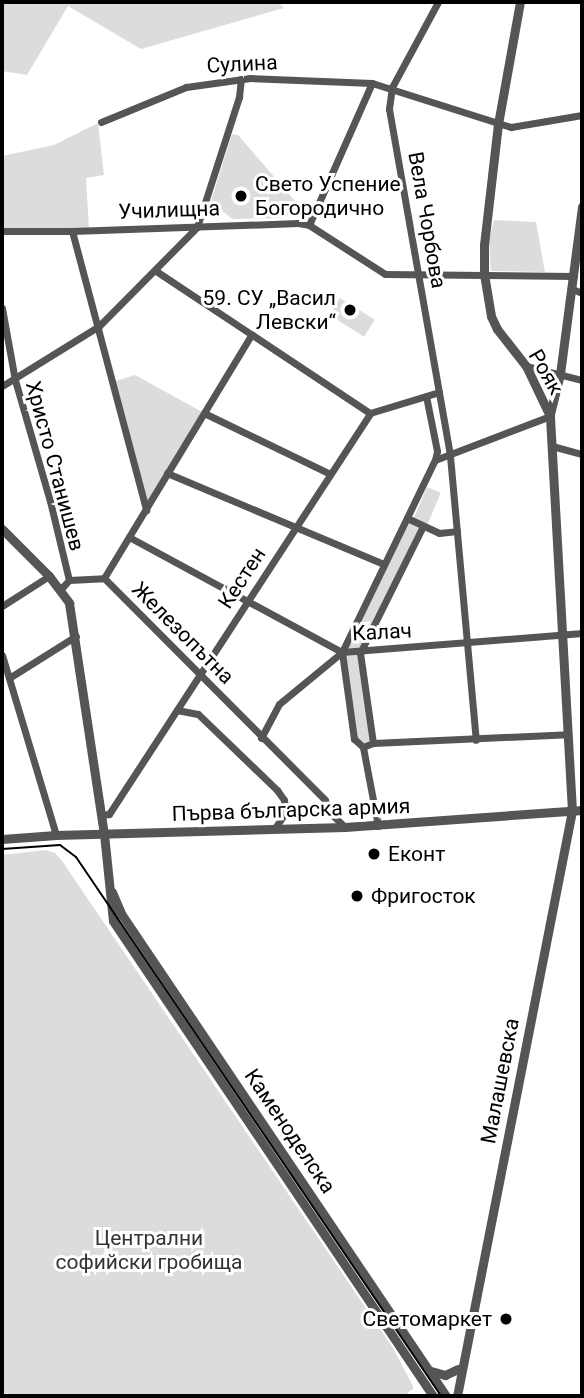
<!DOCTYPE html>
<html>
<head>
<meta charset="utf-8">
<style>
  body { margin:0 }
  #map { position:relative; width:584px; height:1398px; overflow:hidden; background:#fff; font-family:Roboto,sans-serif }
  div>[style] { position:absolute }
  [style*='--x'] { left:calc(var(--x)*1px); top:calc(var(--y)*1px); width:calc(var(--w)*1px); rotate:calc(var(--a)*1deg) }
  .green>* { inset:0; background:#dcdcdc; transform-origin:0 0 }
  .minor>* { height:7px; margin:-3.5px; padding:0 3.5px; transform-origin:3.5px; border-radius:3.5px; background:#555 }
  .tertiary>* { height:9px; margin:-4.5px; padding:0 4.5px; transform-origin:4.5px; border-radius:4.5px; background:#555 }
  .tram>* { height:2px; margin:-1px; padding:0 1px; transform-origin:1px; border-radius:1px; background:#000 }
  .dots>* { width:19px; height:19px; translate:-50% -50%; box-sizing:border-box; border:4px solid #fff; border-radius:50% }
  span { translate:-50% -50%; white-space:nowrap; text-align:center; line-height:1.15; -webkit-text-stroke:6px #fff; paint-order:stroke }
  .street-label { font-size:21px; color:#000 }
  .poi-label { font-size:21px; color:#000 }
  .left { translate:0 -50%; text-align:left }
  .right { translate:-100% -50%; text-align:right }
  .park-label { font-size:21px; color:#333 }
  .frame { position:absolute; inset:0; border:4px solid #000; pointer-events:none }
</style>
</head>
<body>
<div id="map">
  <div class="green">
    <div style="clip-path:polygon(2px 2px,278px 2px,284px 8px,141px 49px,68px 6px,27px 75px,2px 71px)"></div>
    <div style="clip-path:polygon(98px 123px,104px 175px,86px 178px,89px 231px,2px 231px,2px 156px,54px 145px)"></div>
    <div style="clip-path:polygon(232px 134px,238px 135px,295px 201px,286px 218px,232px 219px,211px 201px)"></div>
    <div style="clip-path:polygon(494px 220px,536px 222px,545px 272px,491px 271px,489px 241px)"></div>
    <div style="left:340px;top:298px;width:41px;height:20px;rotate:32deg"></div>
    <div style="clip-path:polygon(135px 375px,204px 413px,146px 510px,113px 382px)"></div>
    <div style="left:427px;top:487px;width:15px;height:34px;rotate:23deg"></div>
    <div style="clip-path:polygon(407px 518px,423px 526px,360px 653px,373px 743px,357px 744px,342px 652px)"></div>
    <div style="clip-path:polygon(46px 850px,55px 853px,62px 861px,393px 1348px,413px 1386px,413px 1389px,407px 1393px,410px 1396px,2px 1396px,2px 855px)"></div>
  </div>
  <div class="minor">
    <div style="--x:438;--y:2;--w:97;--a:118.4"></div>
    <div style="--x:392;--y:87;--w:22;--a:98"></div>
    <div style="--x:389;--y:109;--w:352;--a:80"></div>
    <div style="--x:450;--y:456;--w:285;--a:84.8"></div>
    <div style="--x:101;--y:122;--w:92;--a:-22.4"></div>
    <div style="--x:186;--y:87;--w:65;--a:-8"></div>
    <div style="--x:250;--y:78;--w:122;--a:2.3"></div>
    <div style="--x:372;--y:83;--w:146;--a:17.6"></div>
    <div style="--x:511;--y:127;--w:72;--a:-9.6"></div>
    <div style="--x:309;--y:225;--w:155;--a:-66.1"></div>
    <div style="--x:2;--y:231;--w:70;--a:0"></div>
    <div style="--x:72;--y:231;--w:226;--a:-2"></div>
    <div style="--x:298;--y:223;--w:11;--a:10"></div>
    <div style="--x:309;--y:225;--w:90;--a:32.8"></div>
    <div style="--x:385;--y:274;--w:189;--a:0.6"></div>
    <div style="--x:72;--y:231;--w:289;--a:75.1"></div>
    <div style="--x:156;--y:271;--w:257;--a:33.6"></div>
    <div style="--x:572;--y:289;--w:11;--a:22"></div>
    <div style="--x:2;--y:308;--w:73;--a:79.8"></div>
    <div style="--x:15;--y:380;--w:126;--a:73.9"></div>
    <div style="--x:50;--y:501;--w:81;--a:76.5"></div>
    <div style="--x:69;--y:580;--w:12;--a:132"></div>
    <div style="--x:526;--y:366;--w:58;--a:14"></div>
    <div style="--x:2;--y:386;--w:114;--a:-31.7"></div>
    <div style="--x:99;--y:326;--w:139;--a:-45.3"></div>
    <div style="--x:197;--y:227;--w:137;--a:-72.1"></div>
    <div style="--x:239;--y:97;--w:18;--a:-84"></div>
    <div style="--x:204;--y:413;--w:140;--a:25.8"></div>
    <div style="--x:552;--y:446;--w:31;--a:15"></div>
    <div style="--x:435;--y:460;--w:123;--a:-20.9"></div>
    <div style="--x:167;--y:473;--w:235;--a:22.8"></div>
    <div style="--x:407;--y:518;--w:35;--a:25"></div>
    <div style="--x:439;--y:533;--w:18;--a:-6"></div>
    <div style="--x:129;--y:537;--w:242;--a:28.4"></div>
    <div style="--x:342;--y:652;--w:241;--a:-4.5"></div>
    <div style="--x:104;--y:578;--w:285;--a:-58.8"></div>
    <div style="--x:69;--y:580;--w:35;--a:-3"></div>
    <div style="--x:104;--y:578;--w:313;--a:45.1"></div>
    <div style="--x:325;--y:800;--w:13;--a:72"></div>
    <div style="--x:329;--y:812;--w:22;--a:43"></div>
    <div style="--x:2;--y:606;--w:56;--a:-32.6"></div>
    <div style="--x:2;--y:655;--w:188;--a:73.3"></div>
    <div style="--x:9;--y:678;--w:79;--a:-32.1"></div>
    <div style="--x:177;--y:710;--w:21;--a:11"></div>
    <div style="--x:198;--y:714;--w:110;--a:43.9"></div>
    <div style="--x:277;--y:790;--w:12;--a:55"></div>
    <div style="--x:284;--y:800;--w:12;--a:81"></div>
    <div style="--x:286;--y:812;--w:21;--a:125"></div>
    <div style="--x:261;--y:738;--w:38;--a:-62"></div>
    <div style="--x:279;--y:704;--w:82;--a:-39.5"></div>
    <div style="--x:373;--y:743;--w:195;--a:-2.6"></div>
    <div style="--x:363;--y:747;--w:11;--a:-22"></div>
    <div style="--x:373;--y:743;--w:91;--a:-98.2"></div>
    <div style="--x:360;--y:653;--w:142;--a:-63.6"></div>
    <div style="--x:101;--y:815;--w:8;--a:-7"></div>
    <div style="--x:109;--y:814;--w:478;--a:-56.9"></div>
    <div style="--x:370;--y:413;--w:72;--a:-16.9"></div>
    <div style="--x:378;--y:826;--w:80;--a:-100.8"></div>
    <div style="--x:363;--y:747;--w:12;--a:-138"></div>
    <div style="--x:354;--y:739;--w:88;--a:-97.9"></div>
    <div style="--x:342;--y:652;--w:213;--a:-64.2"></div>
    <div style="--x:435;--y:460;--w:9;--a:-77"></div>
    <div style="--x:437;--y:451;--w:56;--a:-101.3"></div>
  </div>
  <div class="tertiary">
    <div style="--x:550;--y:414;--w:41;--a:-76"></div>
    <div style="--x:560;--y:374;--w:169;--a:-82.5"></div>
    <div style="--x:2;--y:529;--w:66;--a:45"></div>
    <div style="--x:49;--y:576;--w:34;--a:53"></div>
    <div style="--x:69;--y:603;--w:234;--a:81.4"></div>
    <div style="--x:104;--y:834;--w:87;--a:84.1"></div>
    <div style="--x:113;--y:921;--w:573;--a:56.03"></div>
    <div style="--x:2;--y:839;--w:54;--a:-4.2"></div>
    <div style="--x:56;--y:835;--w:289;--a:-1.6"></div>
    <div style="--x:345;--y:827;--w:238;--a:-4.1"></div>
    <div style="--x:112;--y:892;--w:25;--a:67"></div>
    <div style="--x:122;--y:915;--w:580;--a:56.04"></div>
    <div style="--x:431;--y:1371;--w:15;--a:16"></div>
    <div style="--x:445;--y:1375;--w:14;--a:-25"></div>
    <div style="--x:457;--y:1396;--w:596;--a:-78.88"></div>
    <div style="--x:572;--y:811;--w:396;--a:-93.2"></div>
    <div style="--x:550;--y:416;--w:55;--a:-115.6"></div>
    <div style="--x:526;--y:366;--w:47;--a:-128.1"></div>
    <div style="--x:497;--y:329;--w:14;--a:-115"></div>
    <div style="--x:491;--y:316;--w:43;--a:-99.5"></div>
    <div style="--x:484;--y:274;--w:29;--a:-90"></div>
    <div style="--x:484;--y:245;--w:122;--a:-83.4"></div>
    <div style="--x:498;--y:124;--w:124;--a:-79.8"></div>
  </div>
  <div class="tram">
    <div style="--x:2;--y:849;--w:58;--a:-3.9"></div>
    <div style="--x:60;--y:845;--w:20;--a:37"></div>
    <div style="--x:76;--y:857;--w:651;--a:55.89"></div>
  </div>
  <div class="dots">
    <div style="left:241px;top:196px;background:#000"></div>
    <div style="left:350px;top:310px;background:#000"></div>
    <div style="left:374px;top:854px;background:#000"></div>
    <div style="left:357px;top:896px;background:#000"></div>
    <div style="left:506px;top:1319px;background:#000"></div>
  </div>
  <div class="street-label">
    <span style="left:242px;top:64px;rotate:-3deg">Сулина</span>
    <span style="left:169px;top:210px;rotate:-2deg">Училищна</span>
    <span style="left:427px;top:220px;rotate:80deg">Вела Чорбова</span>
    <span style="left:546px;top:372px;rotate:60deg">Рояк</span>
    <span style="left:55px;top:466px;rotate:75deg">Христо Станишев</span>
    <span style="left:242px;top:578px;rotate:-57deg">Кестен</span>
    <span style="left:382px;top:632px;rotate:-3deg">Калач</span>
    <span style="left:183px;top:633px;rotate:45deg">Железопътна</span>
    <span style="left:291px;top:810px;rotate:-2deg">Първа българска армия</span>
    <span style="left:500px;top:1081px;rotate:-79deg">Малашевска</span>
    <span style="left:290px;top:1131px;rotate:56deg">Каменоделска</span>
  </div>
  <div class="poi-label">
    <span class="left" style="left:255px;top:196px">Свето Успение<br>Богородично</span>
    <span class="right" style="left:336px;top:310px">59. СУ „Васил<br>Левски“</span>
    <span class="left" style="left:388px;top:854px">Еконт</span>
    <span class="left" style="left:371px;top:896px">Фригосток</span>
    <span class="right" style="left:492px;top:1319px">Светомаркет</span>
  </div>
  <div class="park-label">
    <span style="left:149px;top:1250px">Централни<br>софийски гробища</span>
  </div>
  <div class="frame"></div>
</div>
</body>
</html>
